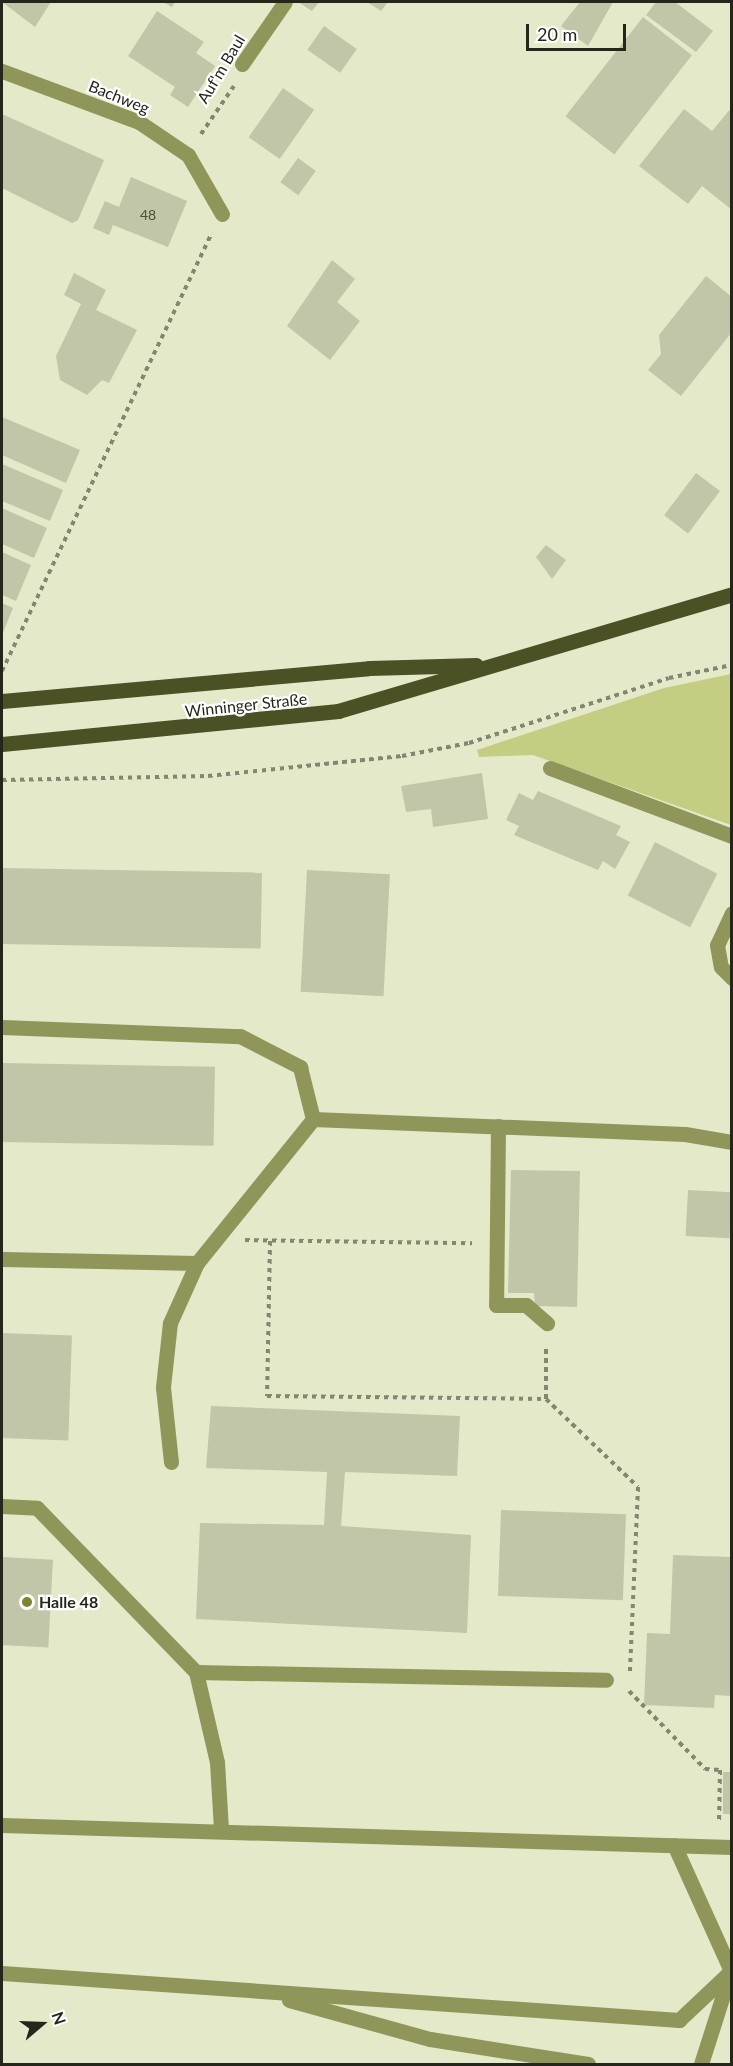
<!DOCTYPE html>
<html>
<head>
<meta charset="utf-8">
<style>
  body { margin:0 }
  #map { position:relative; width:733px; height:2066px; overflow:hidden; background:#e4e9c9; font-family:Lato,sans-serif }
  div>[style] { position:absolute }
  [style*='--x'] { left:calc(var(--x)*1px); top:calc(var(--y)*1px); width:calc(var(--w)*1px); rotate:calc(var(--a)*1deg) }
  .green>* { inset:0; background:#c5cd83 }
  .building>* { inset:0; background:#c2c6a8; transform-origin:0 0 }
  .path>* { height:4px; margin-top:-2px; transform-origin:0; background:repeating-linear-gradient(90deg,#838670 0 4.5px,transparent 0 9px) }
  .service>* { height:15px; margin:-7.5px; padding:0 7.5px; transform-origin:7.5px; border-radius:7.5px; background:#909659 }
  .minor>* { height:15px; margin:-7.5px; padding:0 7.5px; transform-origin:7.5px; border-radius:7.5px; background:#909659 }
  .primary>* { height:15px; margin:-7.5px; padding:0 7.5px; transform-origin:7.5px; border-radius:7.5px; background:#4c5025 }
  .dots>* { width:16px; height:16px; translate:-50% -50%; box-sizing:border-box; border:3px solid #fff; border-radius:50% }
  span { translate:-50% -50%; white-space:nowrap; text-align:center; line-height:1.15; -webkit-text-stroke:4.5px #fff; paint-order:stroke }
  .number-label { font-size:14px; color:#4c4e3e }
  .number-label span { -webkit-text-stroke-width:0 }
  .street-label { font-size:16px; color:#25261b }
  .poi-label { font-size:16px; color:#25261b; font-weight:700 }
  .left { translate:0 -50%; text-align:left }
  .frame { position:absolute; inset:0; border:3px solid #25261b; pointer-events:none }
  .north { position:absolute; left:12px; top:1994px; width:60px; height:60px; -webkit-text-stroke:4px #fff; paint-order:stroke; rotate:71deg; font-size:16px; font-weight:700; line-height:24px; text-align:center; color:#25261b }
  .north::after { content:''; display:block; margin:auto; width:21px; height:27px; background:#25261b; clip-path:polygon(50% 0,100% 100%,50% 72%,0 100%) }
  .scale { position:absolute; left:526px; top:24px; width:100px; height:27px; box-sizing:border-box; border:3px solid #25261b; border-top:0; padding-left:8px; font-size:18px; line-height:21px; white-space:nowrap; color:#25261b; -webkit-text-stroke:4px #fff; paint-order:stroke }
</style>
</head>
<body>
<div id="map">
  <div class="green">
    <div style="clip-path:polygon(731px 674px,731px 825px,533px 755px,479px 757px,477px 750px,664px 688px)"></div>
  </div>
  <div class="building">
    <div style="clip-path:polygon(2px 2px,51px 2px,35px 27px)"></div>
    <div style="clip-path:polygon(163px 2px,175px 2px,172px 7px)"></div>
    <div style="clip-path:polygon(298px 2px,319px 2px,312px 11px)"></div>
    <div style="clip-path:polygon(367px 2px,388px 2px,381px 11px)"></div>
    <div style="clip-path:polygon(580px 2px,613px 2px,588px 46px,561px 26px)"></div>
    <div style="clip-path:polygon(656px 2px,675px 2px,713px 31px,696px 52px,646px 15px)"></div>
    <div style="clip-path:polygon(157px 11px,204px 42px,196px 53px,215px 66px,188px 107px,170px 95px,175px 87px,128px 56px)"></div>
    <div style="left:643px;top:17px;width:62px;height:126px;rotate:38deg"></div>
    <div style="left:324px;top:26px;width:40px;height:29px;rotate:35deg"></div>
    <div style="left:283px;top:88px;width:38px;height:60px;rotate:35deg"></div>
    <div style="clip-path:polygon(732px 107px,732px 210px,702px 186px,688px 204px,639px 166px,684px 109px,712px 131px)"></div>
    <div style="clip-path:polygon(2px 114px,104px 160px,78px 220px,72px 223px,2px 188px)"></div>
    <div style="left:298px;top:158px;width:22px;height:30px;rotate:36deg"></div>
    <div style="clip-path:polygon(131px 177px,187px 201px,168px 247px,113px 225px,109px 235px,93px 228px,105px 201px,119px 207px)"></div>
    <div style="clip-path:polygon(332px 260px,355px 279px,337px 302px,360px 321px,330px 360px,287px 326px)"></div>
    <div style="clip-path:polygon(74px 273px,106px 290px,96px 310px,137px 330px,109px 383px,102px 380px,87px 395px,60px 380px,56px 356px,81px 304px,64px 295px)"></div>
    <div style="clip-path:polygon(706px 276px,732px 297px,732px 332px,681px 396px,648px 370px,661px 354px,659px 335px)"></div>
    <div style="clip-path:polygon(2px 417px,80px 450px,66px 483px,2px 455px)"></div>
    <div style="clip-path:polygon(2px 464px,63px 490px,50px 521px,2px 501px)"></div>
    <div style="left:696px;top:473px;width:30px;height:53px;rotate:37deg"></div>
    <div style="clip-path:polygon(2px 508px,47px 528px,34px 558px,2px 544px)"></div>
    <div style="clip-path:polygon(546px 545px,566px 560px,552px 579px,536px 557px)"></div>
    <div style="clip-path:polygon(2px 552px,31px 565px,16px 601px,2px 595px)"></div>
    <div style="clip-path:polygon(2px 603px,13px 608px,2px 635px)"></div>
    <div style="clip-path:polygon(482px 773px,488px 819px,433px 827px,431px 809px,406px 812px,401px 786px)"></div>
    <div style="clip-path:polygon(538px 791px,621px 826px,616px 835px,630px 842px,615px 869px,603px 861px,598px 870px,514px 835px,519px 826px,506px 820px,519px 793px,533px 800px)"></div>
    <div style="left:655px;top:842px;width:70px;height:60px;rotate:27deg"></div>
    <div style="left:2px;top:868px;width:260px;height:76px;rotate:1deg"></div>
    <div style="left:307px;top:870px;width:83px;height:122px;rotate:3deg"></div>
    <div style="left:2px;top:1063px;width:213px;height:79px;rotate:1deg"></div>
    <div style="clip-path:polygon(511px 1170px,580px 1171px,577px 1307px,535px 1306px,534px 1293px,508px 1293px)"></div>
    <div style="left:688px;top:1190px;width:44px;height:46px;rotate:3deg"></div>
    <div style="left:2px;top:1333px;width:70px;height:105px;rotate:2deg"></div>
    <div style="clip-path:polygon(211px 1406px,460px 1416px,457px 1476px,345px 1472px,341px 1526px,471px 1535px,467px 1633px,196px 1619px,200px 1523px,324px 1525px,327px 1472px,206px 1468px)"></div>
    <div style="left:501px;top:1510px;width:125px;height:86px;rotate:2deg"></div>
    <div style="clip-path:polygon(673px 1555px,732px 1557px,732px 1696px,715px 1695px,714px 1708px,644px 1705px,647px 1633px,670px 1634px)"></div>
    <div style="left:2px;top:1557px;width:51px;height:88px;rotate:3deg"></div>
    <div style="left:723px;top:1772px;width:9px;height:42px"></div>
  </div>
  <div class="path">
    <div style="--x:201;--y:134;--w:58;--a:-55.5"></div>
    <div style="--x:2;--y:671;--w:486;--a:-64.4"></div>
    <div style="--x:2;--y:780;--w:206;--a:-1.1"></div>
    <div style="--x:208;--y:776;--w:195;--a:-5.9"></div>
    <div style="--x:402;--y:756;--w:68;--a:-11"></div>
    <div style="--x:469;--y:743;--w:210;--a:-18"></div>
    <div style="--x:669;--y:678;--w:64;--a:-11.7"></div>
    <div style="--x:245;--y:1240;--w:227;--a:0.8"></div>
    <div style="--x:270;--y:1241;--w:155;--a:91.1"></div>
    <div style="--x:267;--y:1396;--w:279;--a:0.6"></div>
    <div style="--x:546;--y:1399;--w:127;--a:43.7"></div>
    <div style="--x:638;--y:1487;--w:185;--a:92.5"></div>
    <div style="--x:546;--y:1399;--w:54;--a:-90"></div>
    <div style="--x:629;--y:1691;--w:109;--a:45.7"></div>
    <div style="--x:705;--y:1769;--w:15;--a:4"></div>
    <div style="--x:720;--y:1770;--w:54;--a:91.1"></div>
  </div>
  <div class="service">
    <div style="--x:550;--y:768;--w:194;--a:20.5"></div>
    <div style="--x:732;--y:913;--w:35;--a:115"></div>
    <div style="--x:717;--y:945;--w:22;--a:80"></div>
    <div style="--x:721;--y:967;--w:16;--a:45"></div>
    <div style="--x:2;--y:1027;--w:238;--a:2.2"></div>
    <div style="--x:240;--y:1036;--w:68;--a:27.3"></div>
    <div style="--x:300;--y:1067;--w:54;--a:76"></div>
    <div style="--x:498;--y:1126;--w:179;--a:90.6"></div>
    <div style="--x:496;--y:1305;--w:30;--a:0"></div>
    <div style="--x:526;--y:1305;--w:28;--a:41"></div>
    <div style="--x:2;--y:1259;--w:195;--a:1.2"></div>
    <div style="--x:171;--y:1462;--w:75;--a:-96.1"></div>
    <div style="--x:163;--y:1387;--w:64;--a:-83.8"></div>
    <div style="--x:170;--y:1323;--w:66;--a:-65.8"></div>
    <div style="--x:197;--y:1263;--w:185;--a:-51.1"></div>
    <div style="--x:313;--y:1119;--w:372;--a:2.3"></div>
    <div style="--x:685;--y:1134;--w:48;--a:9.7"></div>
    <div style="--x:2;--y:1506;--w:35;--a:3"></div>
    <div style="--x:37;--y:1508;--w:228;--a:45.9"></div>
    <div style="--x:196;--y:1672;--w:92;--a:76.9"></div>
    <div style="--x:217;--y:1762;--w:67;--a:86.6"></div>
    <div style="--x:196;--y:1672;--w:410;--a:1.1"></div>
    <div style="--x:2;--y:1825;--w:730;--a:1.73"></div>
    <div style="--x:2;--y:1973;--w:679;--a:3.97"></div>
    <div style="--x:679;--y:2020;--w:71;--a:-43.3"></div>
    <div style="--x:731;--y:1971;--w:138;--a:-114.3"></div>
    <div style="--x:289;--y:2000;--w:146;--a:15.5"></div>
    <div style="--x:430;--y:2039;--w:160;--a:9"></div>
    <div style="--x:701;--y:2064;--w:96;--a:-72.3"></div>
  </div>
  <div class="minor">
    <div style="--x:242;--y:64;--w:75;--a:-55.3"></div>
    <div style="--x:2;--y:71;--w:146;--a:20.4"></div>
    <div style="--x:139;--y:122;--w:59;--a:34"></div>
    <div style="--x:188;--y:155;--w:68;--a:60"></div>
  </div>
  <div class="primary">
    <div style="--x:2;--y:701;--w:368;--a:-5.1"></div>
    <div style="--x:369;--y:668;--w:107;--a:-1.6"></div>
    <div style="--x:2;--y:744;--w:338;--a:-5.6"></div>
    <div style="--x:338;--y:711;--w:411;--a:-16.5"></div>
  </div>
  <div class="dots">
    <div style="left:27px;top:1602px;background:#7e8430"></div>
  </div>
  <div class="number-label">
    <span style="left:148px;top:215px">48</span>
  </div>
  <div class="street-label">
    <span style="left:221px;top:69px;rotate:-59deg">Auf'm Baul</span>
    <span style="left:119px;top:97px;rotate:22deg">Bachweg</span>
    <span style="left:246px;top:705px;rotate:-6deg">Winninger Straße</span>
  </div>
  <div class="poi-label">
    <span class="left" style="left:39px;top:1602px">Halle 48</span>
  </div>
  <div class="frame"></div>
  <div class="north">N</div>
  <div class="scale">20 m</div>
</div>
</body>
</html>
